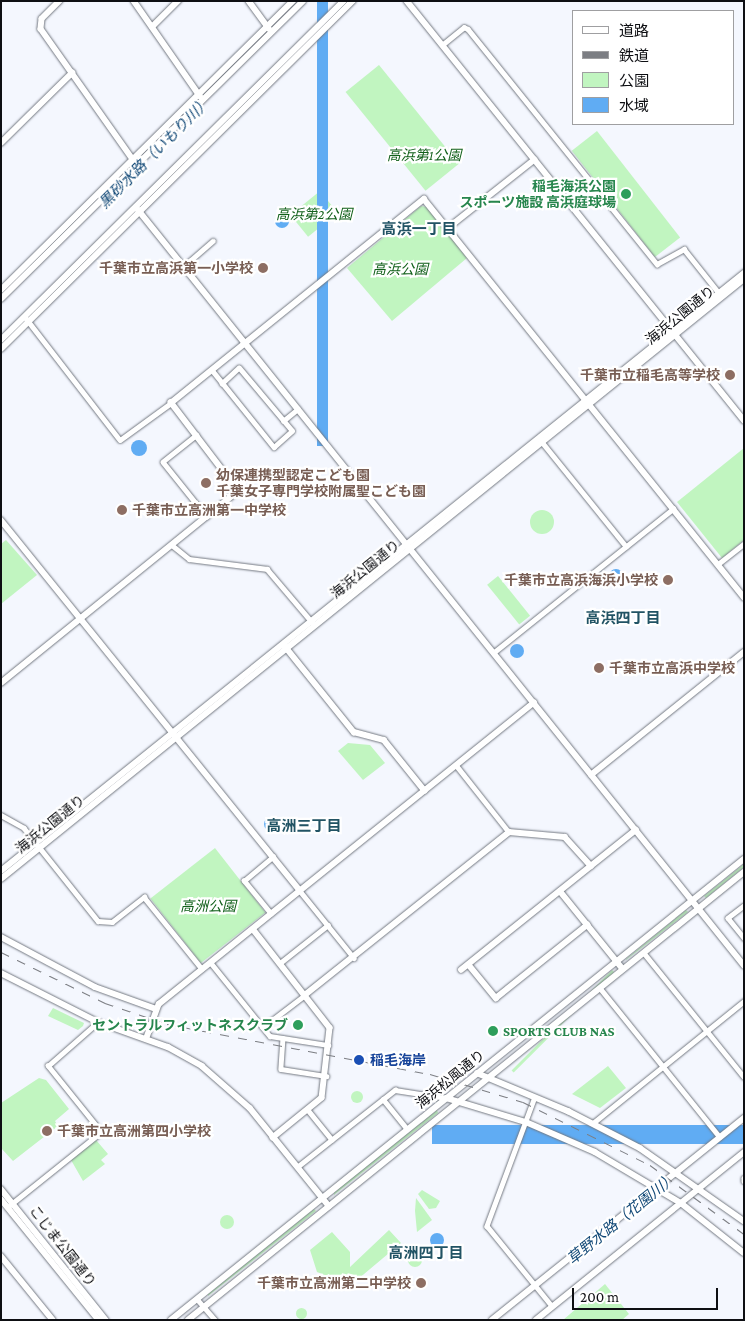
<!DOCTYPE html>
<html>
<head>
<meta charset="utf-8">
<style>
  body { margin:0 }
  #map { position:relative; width:745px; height:1321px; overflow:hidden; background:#f4f7fe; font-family:"Crimson Pro","Noto Sans JP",serif }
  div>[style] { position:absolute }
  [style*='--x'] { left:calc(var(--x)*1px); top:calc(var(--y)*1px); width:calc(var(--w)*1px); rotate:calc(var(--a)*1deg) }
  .green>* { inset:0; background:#c1f5c0; transform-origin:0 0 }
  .round { border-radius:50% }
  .water>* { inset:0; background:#60acf3; transform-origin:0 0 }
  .roads { filter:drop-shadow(0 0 1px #747982) drop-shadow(0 0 1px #747982) }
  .minor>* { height:4.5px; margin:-2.25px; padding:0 2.25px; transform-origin:2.25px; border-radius:2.25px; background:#fff }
  .tertiary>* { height:5.5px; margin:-2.75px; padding:0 2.75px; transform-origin:2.75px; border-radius:2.75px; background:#fff }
  .rail>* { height:1px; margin-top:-0.5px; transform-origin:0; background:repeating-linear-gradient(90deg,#7c7e83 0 9px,transparent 0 18px) }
  .dots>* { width:14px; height:14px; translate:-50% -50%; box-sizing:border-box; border:2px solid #fff; border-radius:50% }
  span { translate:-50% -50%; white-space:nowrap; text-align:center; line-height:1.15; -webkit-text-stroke:4.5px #fff; paint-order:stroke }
  .park-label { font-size:14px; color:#11601a; font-style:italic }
  .leisure-label { font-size:14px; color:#27864d; font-weight:700 }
  .right { translate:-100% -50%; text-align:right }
  .left { translate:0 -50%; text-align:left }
  .education-label { font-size:14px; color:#785e54; font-weight:700 }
  .street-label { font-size:14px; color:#0e0f13 }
  .transit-label { font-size:14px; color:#164399; font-weight:700 }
  .water-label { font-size:15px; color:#114876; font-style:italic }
  .neighbourhood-label { font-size:15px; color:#215364; font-weight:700 }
  .frame { position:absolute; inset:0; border:2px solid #0e0f13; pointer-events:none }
  .legend { position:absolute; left:572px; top:10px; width:162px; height:115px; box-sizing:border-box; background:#fff; border:1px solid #9f9fa1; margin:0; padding:6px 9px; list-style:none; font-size:15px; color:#0e0f13 }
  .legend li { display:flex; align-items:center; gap:10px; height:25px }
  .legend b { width:25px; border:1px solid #9f9fa1 }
  .scale { position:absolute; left:572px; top:1288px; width:146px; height:22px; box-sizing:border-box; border:2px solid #0e0f13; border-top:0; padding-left:6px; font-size:15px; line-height:18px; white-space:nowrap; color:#0e0f13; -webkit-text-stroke:4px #fff; paint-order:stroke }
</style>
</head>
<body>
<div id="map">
  <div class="green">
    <div style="left:379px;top:65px;width:127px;height:43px;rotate:51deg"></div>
    <div style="left:597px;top:131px;width:135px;height:32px;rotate:52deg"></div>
    <div style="left:320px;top:191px;width:28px;height:38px;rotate:51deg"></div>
    <div style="clip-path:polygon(421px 206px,427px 207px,467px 258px,392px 321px,347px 268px)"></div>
    <div style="clip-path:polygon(744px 448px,744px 540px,722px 558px,677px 502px)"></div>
    <div class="round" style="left:530px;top:510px;width:24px;height:24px"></div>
    <div style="clip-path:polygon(6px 540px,37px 575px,1px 604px,1px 544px)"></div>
    <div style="left:498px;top:576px;width:51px;height:14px;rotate:51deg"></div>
    <div style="clip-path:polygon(348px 743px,370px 745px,385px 763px,363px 780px,338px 751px)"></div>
    <div style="left:215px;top:848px;width:82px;height:82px;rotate:52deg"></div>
    <div style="clip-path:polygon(744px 864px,744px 867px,706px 898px,704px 896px)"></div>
    <div style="clip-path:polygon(686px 910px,688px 912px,626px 960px,626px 959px)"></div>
    <div style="left:612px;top:970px;width:3px;height:142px;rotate:45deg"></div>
    <div style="clip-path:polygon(53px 1008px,84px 1023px,83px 1026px,78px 1030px,48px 1016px)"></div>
    <div style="clip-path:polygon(608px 1066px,626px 1088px,600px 1108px,572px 1094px)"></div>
    <div style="clip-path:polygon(39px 1078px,46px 1080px,69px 1109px,55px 1121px,58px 1126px,13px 1161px,1px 1148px,1px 1103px)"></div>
    <div class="round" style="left:351px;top:1091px;width:12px;height:12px"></div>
    <div style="clip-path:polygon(437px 1110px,438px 1113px,334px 1195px,334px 1192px)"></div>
    <div style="clip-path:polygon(96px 1140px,108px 1154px,101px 1160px,105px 1164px,83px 1181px,71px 1160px)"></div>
    <div style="clip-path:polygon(422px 1190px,440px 1201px,436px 1208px,429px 1209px,418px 1194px)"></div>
    <div style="clip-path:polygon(416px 1198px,432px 1220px,417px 1232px,415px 1211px)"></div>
    <div style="clip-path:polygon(314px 1209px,316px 1211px,208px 1296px,208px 1294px)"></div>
    <div class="round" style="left:220px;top:1215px;width:14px;height:14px"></div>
    <div style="clip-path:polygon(389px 1230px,401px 1243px,345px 1290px,338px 1280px,317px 1272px,310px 1250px,332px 1232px,350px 1252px,350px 1267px)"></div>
    <div class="round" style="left:417px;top:1246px;width:14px;height:14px"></div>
    <div class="round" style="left:408px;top:1253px;width:14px;height:14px"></div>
    <div style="clip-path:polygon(605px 1284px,629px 1314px,622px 1320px,563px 1320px)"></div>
    <div class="round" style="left:295.5px;top:1307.5px;width:11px;height:11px"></div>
  </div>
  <div class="water">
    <div style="left:317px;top:1px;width:11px;height:445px"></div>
    <div class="round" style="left:275px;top:214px;width:14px;height:14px"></div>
    <div class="round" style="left:131px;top:440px;width:16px;height:16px"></div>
    <div class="round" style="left:609px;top:569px;width:14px;height:14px"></div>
    <div class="round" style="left:510px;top:644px;width:14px;height:14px"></div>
    <div class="round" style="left:264px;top:817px;width:14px;height:14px"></div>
    <div style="left:744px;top:1125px;width:19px;height:312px;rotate:90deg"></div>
    <div class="round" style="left:430px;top:1233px;width:14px;height:14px"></div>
  </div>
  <div class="roads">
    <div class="minor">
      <div style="--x:442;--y:45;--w:28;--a:-39"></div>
      <div style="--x:464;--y:27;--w:4;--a:27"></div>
      <div style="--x:468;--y:29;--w:302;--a:51.2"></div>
      <div style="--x:657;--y:264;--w:31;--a:-29"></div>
      <div style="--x:684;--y:249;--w:56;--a:51.5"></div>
      <div style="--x:184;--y:266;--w:38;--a:-41"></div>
      <div style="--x:25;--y:317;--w:155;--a:52.3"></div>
      <div style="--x:120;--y:440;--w:63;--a:-36"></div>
      <div style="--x:212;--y:370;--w:99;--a:51.2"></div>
      <div style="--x:274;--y:447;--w:24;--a:-42"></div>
      <div style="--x:292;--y:431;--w:82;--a:-130.1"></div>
      <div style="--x:239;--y:368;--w:23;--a:137"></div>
      <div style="--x:283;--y:421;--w:19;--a:-39"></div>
      <div style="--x:197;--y:435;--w:43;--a:141.5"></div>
      <div style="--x:163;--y:462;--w:70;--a:51.3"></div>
      <div style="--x:542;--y:442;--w:134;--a:51.1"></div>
      <div style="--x:172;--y:545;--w:22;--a:39"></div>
      <div style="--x:189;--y:559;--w:79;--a:7.3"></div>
      <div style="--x:267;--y:569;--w:70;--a:49.7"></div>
      <div style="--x:718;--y:564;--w:33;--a:-38"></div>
      <div style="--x:493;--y:653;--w:231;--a:-38.7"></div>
      <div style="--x:456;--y:765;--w:85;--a:51.7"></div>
      <div style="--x:1;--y:815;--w:26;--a:29"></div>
      <div style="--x:24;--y:828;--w:119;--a:51.5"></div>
      <div style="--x:98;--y:921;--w:14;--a:4"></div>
      <div style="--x:112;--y:922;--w:41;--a:-38"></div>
      <div style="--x:144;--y:897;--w:92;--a:51.1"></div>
      <div style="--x:300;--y:891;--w:86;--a:51.1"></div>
      <div style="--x:744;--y:906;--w:20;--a:143"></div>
      <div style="--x:728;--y:918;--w:26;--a:51"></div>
      <div style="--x:271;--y:914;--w:43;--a:-129.3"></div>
      <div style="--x:244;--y:881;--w:38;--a:-40"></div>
      <div style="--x:644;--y:953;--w:159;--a:51.1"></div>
      <div style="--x:211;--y:963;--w:94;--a:51.1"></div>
      <div style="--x:270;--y:1036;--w:59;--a:8.8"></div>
      <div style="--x:280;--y:963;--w:61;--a:-38.4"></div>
      <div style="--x:600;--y:988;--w:191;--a:51.2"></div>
      <div style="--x:263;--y:1027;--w:53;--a:-37.3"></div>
      <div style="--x:283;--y:1038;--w:31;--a:94"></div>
      <div style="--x:281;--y:1069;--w:46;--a:8.8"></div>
      <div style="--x:535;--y:1097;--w:138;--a:110.4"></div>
      <div style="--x:487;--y:1226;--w:103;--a:50.9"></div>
      <div style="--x:383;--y:1099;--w:38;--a:51"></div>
      <div style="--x:308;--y:1110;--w:38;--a:51"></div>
      <div style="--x:593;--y:1123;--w:194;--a:-38.9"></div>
      <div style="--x:297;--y:1167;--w:125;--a:-38.2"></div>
      <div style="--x:395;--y:1090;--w:52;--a:8.9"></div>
      <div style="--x:744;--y:1178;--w:3;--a:90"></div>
      <div style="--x:10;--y:1205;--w:117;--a:-38.7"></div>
      <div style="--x:101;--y:1132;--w:85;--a:-128.8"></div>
      <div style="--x:48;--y:1066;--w:67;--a:-41.3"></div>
      <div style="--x:197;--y:1299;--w:28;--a:49"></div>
    </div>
    <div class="tertiary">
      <div style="--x:60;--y:1;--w:25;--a:135"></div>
      <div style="--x:42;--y:19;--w:10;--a:96"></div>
      <div style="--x:41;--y:29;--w:161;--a:54.8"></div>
      <div style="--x:134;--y:1;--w:116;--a:55.2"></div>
      <div style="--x:249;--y:1;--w:34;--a:54"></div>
      <div style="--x:407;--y:1;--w:538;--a:51.19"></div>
      <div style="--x:152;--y:27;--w:37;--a:-45"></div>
      <div style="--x:1;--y:143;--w:100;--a:-44.6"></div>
      <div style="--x:136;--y:207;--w:972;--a:51.27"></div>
      <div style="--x:448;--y:228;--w:110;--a:-38.3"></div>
      <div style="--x:1;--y:290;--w:411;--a:-44.7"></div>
      <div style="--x:1;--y:299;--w:424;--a:-44.6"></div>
      <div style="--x:1;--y:340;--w:482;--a:-44.7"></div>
      <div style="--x:1;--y:349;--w:495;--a:-44.7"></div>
      <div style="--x:1;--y:520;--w:476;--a:51.1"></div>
      <div style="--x:284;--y:645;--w:112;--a:51.2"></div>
      <div style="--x:354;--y:732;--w:31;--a:15"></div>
      <div style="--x:384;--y:740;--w:65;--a:51.2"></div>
      <div style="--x:1;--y:683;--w:305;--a:-39"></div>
      <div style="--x:238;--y:491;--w:111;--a:-127.3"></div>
      <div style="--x:171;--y:403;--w:325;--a:-38.9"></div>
      <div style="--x:424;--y:199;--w:511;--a:51.2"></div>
      <div style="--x:591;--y:775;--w:196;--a:-38.8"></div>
      <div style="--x:1;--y:871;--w:954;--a:-38.83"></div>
      <div style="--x:1;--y:879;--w:955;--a:-38.92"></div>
      <div style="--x:560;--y:891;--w:100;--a:51.1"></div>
      <div style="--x:253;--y:929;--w:125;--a:52.1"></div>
      <div style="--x:330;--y:1028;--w:70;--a:96.5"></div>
      <div style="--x:322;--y:1098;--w:63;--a:140.8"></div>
      <div style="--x:1;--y:937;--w:106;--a:28"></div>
      <div style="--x:95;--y:987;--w:65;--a:19.8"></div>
      <div style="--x:469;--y:965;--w:43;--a:50.7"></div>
      <div style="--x:496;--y:998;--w:117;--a:-38.7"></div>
      <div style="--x:461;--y:970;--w:224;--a:-38.7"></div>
      <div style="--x:1;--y:973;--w:109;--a:26.8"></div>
      <div style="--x:98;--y:1022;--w:74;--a:19.7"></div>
      <div style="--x:168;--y:1047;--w:39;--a:29"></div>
      <div style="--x:202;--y:1066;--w:64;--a:41.2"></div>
      <div style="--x:250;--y:1108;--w:126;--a:51.1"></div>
      <div style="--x:305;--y:995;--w:261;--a:-38.6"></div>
      <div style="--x:509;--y:832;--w:56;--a:5.1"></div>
      <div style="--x:565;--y:837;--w:39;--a:48"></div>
      <div style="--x:146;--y:1039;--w:37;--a:-70"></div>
      <div style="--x:159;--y:1004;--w:481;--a:-38.8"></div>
      <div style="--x:477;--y:1073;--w:99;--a:22.7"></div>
      <div style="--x:568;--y:1111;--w:81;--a:27.2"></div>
      <div style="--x:640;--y:1148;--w:127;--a:35.1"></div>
      <div style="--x:446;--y:1098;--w:84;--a:16.7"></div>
      <div style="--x:526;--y:1122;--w:75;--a:23.5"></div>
      <div style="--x:595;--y:1152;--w:100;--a:30.7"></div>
      <div style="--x:681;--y:1203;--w:80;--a:38.4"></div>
      <div style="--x:1;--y:1189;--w:168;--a:51.3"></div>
      <div style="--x:1;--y:1199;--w:156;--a:51"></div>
      <div style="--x:1;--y:1256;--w:82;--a:50.9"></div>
      <div style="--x:171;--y:1320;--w:735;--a:-38.82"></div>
      <div style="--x:188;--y:1320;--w:714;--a:-38.86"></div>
      <div style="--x:492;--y:1320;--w:323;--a:-38.7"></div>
      <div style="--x:536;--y:1320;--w:267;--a:-38.9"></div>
    </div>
  </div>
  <div class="rail">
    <div style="--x:1;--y:952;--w:116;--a:26.1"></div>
    <div style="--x:105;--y:1003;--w:65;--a:18.7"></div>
    <div style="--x:167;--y:1024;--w:268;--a:10.8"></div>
    <div style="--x:430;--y:1074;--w:97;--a:16.8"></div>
    <div style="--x:523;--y:1102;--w:142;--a:26.4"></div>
    <div style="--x:650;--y:1165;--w:117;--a:36.3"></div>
  </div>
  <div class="dots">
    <div style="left:626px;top:194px;background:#2e9e5b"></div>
    <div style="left:263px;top:268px;background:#8d6e63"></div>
    <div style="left:730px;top:375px;background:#8d6e63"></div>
    <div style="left:206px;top:483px;background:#8d6e63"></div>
    <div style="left:122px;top:510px;background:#8d6e63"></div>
    <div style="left:668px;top:580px;background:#8d6e63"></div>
    <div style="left:599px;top:668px;background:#8d6e63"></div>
    <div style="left:298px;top:1025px;background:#2e9e5b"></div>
    <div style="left:493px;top:1031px;background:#2e9e5b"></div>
    <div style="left:359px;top:1060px;background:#1a4fb4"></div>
    <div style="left:47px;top:1131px;background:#8d6e63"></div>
    <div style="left:421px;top:1283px;background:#8d6e63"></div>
  </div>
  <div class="park-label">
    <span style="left:424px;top:155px">高浜第1公園</span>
    <span style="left:314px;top:214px">高浜第2公園</span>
    <span style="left:400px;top:269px">高浜公園</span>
    <span style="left:208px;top:906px">高洲公園</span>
  </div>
  <div class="leisure-label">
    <span class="right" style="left:616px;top:194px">稲毛海浜公園<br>スポーツ施設 高浜庭球場</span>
    <span class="right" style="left:288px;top:1025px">セントラルフィットネスクラブ</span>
    <span class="left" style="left:503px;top:1031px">SPORTS CLUB NAS</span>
  </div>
  <div class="education-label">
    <span class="right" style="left:253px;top:268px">千葉市立高浜第一小学校</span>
    <span class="right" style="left:720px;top:375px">千葉市立稲毛高等学校</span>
    <span class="left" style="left:216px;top:483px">幼保連携型認定こども園<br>千葉女子専門学校附属聖こども園</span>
    <span class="left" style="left:132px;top:510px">千葉市立高洲第一中学校</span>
    <span class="right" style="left:658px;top:580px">千葉市立高浜海浜小学校</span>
    <span class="left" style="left:609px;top:668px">千葉市立高浜中学校</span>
    <span class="left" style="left:57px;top:1131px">千葉市立高洲第四小学校</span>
    <span class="right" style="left:411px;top:1283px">千葉市立高洲第二中学校</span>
  </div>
  <div class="street-label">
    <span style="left:680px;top:315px;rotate:-39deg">海浜公園通り</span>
    <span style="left:365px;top:569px;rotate:-39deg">海浜公園通り</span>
    <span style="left:50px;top:824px;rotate:-39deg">海浜公園通り</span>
    <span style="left:450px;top:1079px;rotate:-39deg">海浜松風通り</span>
    <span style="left:63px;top:1246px;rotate:52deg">こじま公園通り</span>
  </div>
  <div class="transit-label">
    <span class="left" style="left:370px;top:1060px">稲毛海岸</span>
  </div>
  <div class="water-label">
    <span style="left:155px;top:153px;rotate:-45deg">黒砂水路（いもり川）</span>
    <span style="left:622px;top:1219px;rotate:-39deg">草野水路（花園川）</span>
  </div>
  <div class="neighbourhood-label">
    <span style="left:419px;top:230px">高浜一丁目</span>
    <span style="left:623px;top:619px">高浜四丁目</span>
    <span style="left:304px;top:827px">高洲三丁目</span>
    <span style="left:426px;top:1254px">高洲四丁目</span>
  </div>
  <div class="frame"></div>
  <ul class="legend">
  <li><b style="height:6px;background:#fff"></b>道路</li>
  <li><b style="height:6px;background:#7c7e83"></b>鉄道</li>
  <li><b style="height:14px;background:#c1f5c0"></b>公園</li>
  <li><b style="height:14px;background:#60acf3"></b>水域</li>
  </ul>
  <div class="scale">200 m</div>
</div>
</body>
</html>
